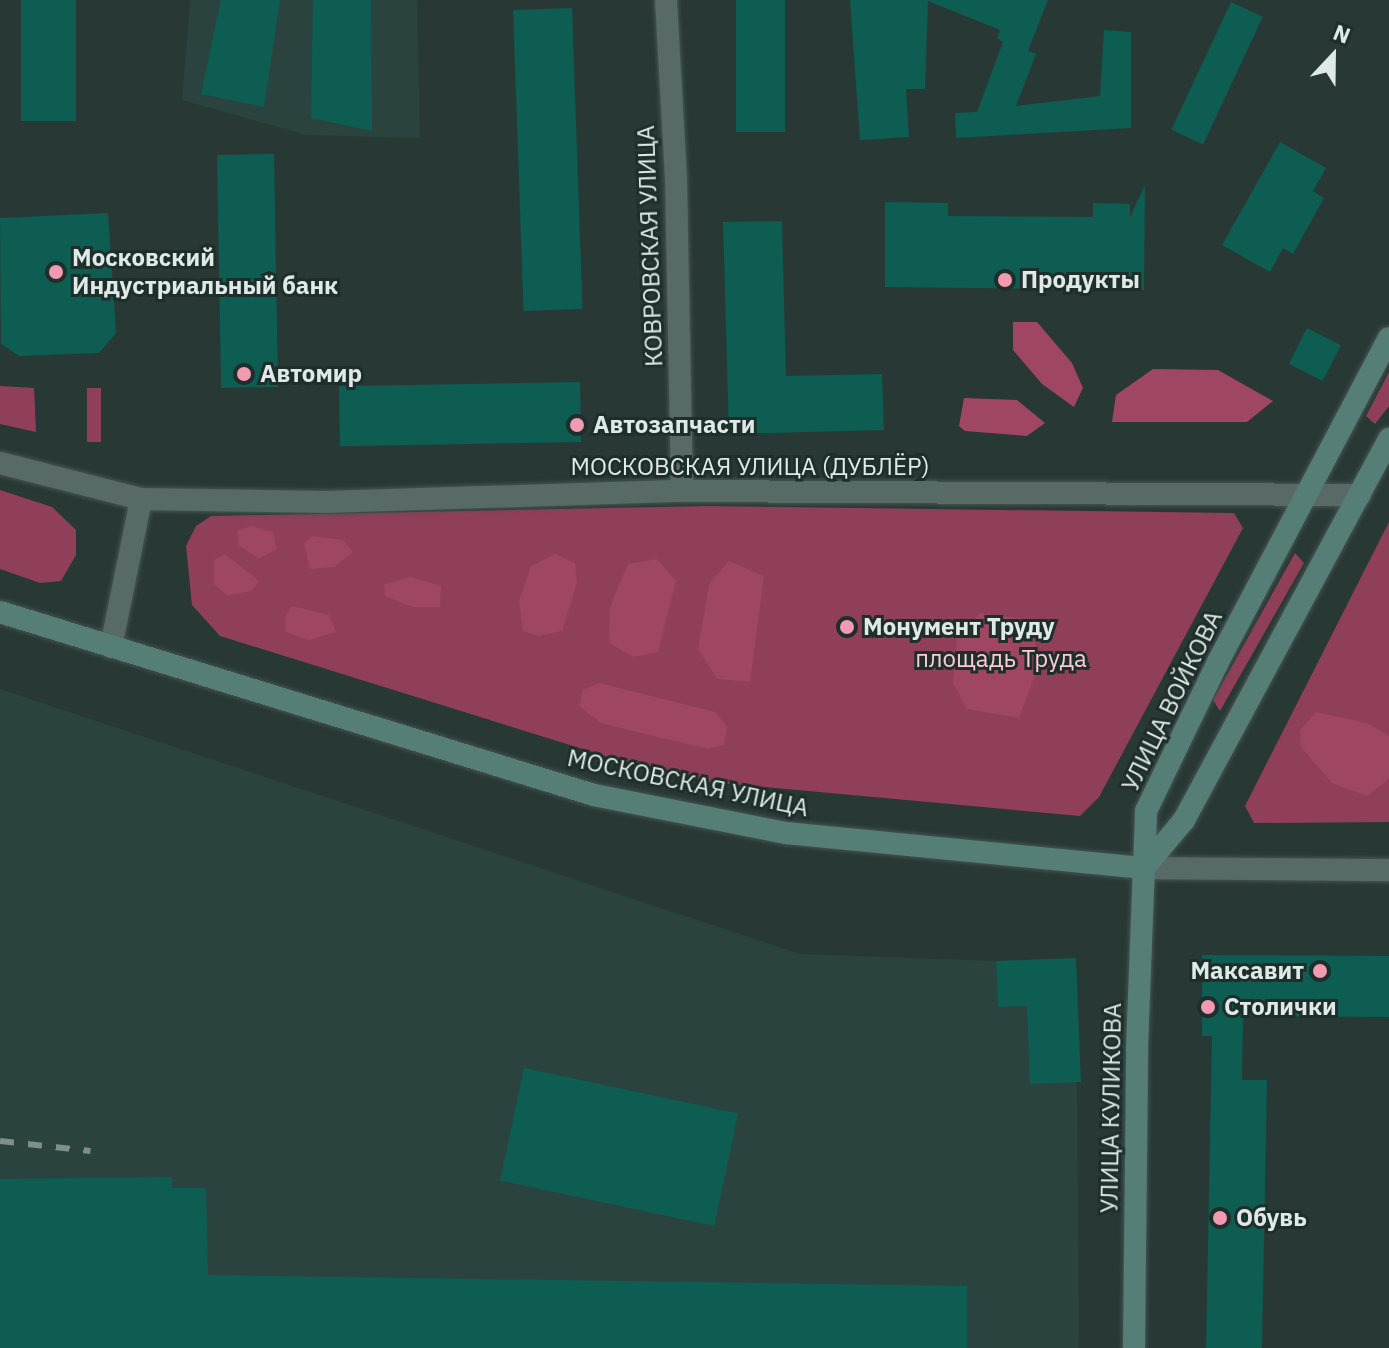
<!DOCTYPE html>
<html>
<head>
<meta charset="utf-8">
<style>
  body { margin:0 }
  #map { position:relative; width:1389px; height:1348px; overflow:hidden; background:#283835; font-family:"IBM Plex Sans",sans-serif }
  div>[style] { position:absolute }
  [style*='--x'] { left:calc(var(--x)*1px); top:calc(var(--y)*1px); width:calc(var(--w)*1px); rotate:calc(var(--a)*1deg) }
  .built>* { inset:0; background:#2a433e }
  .green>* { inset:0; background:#903f59; transform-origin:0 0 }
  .forest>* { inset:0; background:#9f4662 }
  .building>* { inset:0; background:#0d5d52; transform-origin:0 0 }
  .roads { filter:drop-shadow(0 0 2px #465451) drop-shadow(0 0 2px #465451) }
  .minor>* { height:22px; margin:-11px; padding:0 11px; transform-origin:11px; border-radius:11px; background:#586a66 }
  .tertiary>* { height:22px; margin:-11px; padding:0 11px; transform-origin:11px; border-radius:11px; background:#586a66 }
  .secondary>* { height:22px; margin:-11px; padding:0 11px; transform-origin:11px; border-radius:11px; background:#557e77 }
  .rail>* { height:6px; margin-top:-3px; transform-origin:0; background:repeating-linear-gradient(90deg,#808e8b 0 14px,transparent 0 28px) }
  .dots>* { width:22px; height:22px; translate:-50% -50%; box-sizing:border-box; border:4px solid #1e2e2b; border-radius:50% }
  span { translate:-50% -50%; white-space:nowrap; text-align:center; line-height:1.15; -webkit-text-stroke:6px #1e2e2b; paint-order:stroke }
  .street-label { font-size:24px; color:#dfe9e7 }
  .poi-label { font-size:24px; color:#dfe9e7; font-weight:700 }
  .left { translate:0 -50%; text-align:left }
  .right { translate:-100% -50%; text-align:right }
  .park-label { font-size:24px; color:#fcc9d5 }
  .north { position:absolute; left:1293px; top:16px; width:80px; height:80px; -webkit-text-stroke:6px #1e2e2b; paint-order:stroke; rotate:22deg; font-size:22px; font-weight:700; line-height:32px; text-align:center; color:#dfe9e7 }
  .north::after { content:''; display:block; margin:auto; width:28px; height:36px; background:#dfe9e7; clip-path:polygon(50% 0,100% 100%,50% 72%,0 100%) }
</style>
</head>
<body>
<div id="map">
  <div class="built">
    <div style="clip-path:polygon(190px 0,417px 0,420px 138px,307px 135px,182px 100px)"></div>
    <div style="clip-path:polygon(0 689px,800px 954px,996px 961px,1076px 958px,1079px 1348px,0 1348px)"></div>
  </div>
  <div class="green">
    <div style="clip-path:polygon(1389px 372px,1389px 406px,1375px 424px,1366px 416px)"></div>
    <div style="clip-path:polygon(0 386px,34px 388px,36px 432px,0 424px)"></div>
    <div style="left:87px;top:388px;width:14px;height:54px"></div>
    <div style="clip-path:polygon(0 490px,52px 507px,76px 530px,76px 555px,61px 581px,40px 583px,0 569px)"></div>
    <div style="clip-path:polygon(705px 506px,1234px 513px,1243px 528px,1099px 797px,1080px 816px,709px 782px,631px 764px,220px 636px,192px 605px,186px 546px,196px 526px,211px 516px)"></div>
    <div style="clip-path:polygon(1389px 522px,1389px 822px,1254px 823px,1245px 806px)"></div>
    <div style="clip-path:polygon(1295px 553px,1304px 563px,1220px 711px,1213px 700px)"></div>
  </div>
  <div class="forest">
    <div style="clip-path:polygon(1013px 322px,1037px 322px,1072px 363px,1083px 388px,1074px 407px,1042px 384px,1013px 350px)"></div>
    <div style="clip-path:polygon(1153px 369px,1218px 370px,1273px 401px,1247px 422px,1112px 422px,1116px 395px)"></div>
    <div style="clip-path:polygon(964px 398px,1017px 400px,1045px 423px,1027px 436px,965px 431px,959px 426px)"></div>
    <div style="clip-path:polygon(251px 526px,273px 532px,277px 549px,259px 559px,239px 545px,237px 531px)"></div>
    <div style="clip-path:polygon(312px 536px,343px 540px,353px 552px,334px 567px,310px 569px,304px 544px)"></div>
    <div style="clip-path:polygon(225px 554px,259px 581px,252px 591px,227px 595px,214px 584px,214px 560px)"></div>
    <div style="clip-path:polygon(555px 554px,575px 563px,577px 583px,562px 631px,539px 636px,523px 631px,519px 601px,531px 566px)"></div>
    <div style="clip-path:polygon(657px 559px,676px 581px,658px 652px,634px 657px,609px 643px,610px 607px,628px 564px)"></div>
    <div style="clip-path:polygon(729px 561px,764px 576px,750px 682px,717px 679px,698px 649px,709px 584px)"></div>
    <div style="clip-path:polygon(411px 577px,441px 586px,440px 607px,412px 607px,385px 596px,384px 584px)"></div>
    <div style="clip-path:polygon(292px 606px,329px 615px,336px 632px,309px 640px,286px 632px,285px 617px)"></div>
    <div style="clip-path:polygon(980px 613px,1031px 620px,1039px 665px,1019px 718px,967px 709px,953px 683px,957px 638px)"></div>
    <div style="clip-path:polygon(599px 683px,715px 712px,727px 727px,724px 745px,707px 749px,601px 723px,579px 706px,583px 690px)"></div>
    <div style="clip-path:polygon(1316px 712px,1366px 723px,1389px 736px,1389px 779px,1367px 796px,1332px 783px,1301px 747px,1300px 730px)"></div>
  </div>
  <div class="building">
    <div style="left:21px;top:0;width:55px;height:121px"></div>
    <div style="clip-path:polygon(221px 0,280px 0,264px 107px,201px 94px)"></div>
    <div style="clip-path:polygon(313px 0,371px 0,372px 131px,311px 118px)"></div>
    <div style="left:736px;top:0;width:49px;height:132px"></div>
    <div style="clip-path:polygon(850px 0,1048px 0,1028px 51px,1036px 54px,1016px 106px,1100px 96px,1104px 30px,1131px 32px,1131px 128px,956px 138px,955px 113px,977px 112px,1003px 42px,997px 38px,1000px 30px,928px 1px,925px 89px,906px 89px,909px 137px,860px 140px)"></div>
    <div style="left:1231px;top:2px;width:35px;height:141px;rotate:25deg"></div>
    <div style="left:572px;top:8px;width:301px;height:59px;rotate:88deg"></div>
    <div style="clip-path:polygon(1280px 142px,1326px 168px,1313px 191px,1324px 198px,1293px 254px,1283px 248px,1270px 272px,1222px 245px)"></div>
    <div style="left:274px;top:154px;width:233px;height:57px;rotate:89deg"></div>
    <div style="clip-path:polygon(1145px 185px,1144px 290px,885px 287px,885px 202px,948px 203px,948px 216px,1093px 217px,1093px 203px,1130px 204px,1130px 217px)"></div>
    <div style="clip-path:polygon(108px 213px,116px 333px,99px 353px,19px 356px,1px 344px,0 218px)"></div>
    <div style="clip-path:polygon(782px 221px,786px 376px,882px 374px,884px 430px,729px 434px,723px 222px)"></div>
    <div style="left:1307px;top:328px;width:38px;height:40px;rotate:27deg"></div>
    <div style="left:580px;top:382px;width:60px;height:241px;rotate:89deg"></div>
    <div style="clip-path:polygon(1202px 955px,1389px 956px,1389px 1017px,1243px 1016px,1242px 1080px,1267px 1080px,1262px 1348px,1206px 1348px,1212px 1036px,1202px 1036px)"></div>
    <div style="clip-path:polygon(1076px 958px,1081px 1082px,1030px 1084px,1027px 1006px,998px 1007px,996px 961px)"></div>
    <div style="left:524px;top:1068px;width:219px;height:115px;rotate:12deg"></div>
    <div style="clip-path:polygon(172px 1177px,172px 1188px,206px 1188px,208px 1275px,967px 1286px,967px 1348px,0 1348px,0 1179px)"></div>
  </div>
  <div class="roads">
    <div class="minor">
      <div style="--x:666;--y:0;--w:178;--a:86.8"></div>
      <div style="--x:676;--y:178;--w:313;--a:88.9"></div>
      <div style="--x:0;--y:463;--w:146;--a:14.3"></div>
      <div style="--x:141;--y:499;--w:185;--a:0.9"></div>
      <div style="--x:326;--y:502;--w:356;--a:-1.8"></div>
      <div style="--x:682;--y:491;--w:678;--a:0.34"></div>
      <div style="--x:111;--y:647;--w:151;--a:-78.5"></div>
    </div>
    <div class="tertiary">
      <div style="--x:1144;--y:868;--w:245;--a:0.5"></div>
    </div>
    <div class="secondary">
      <div style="--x:0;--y:612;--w:622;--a:17.12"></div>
      <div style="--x:594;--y:795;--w:196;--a:11.2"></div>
      <div style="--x:786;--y:833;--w:360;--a:5.6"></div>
      <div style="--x:1144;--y:868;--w:62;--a:-50.2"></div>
      <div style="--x:1184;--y:820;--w:433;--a:-61.7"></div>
      <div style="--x:1134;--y:1348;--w:300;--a:-89.4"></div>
      <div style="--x:1137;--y:1048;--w:237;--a:-87.8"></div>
      <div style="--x:1146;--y:811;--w:165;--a:-64.2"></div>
      <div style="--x:1218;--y:662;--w:366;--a:-62.2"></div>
    </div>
  </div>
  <div class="rail">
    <div style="--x:0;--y:1141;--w:91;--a:6.3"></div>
  </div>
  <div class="dots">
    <div style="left:56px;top:272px;background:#f19ab2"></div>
    <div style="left:1005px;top:280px;background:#f19ab2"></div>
    <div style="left:244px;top:374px;background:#f19ab2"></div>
    <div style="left:577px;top:425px;background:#f19ab2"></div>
    <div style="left:847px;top:627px;background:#f19ab2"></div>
    <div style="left:1320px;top:971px;background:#f19ab2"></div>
    <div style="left:1208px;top:1007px;background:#f19ab2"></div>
    <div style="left:1220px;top:1218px;background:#f19ab2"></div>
  </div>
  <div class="street-label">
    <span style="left:650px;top:246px;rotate:-92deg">КОВРОВСКАЯ УЛИЦА</span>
    <span style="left:750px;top:467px">МОСКОВСКАЯ УЛИЦА (ДУБЛЁР)</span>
    <span style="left:1172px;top:701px;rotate:-64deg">УЛИЦА ВОЙКОВА</span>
    <span style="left:688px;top:783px;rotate:12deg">МОСКОВСКАЯ УЛИЦА</span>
    <span style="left:1111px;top:1108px;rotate:-89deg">УЛИЦА КУЛИКОВА</span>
  </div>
  <div class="poi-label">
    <span class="left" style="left:72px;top:272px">Московский<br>Индустриальный банк</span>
    <span class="left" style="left:1021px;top:280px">Продукты</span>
    <span class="left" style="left:260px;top:374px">Автомир</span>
    <span class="left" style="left:593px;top:425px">Автозапчасти</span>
    <span class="left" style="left:863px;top:627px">Монумент Труду</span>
    <span class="right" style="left:1304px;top:971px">Максавит</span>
    <span class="left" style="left:1224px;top:1007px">Столички</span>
    <span class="left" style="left:1236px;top:1218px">Обувь</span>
  </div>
  <div class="park-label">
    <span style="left:1001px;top:659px">площадь Труда</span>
  </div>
  <div class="north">N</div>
</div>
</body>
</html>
